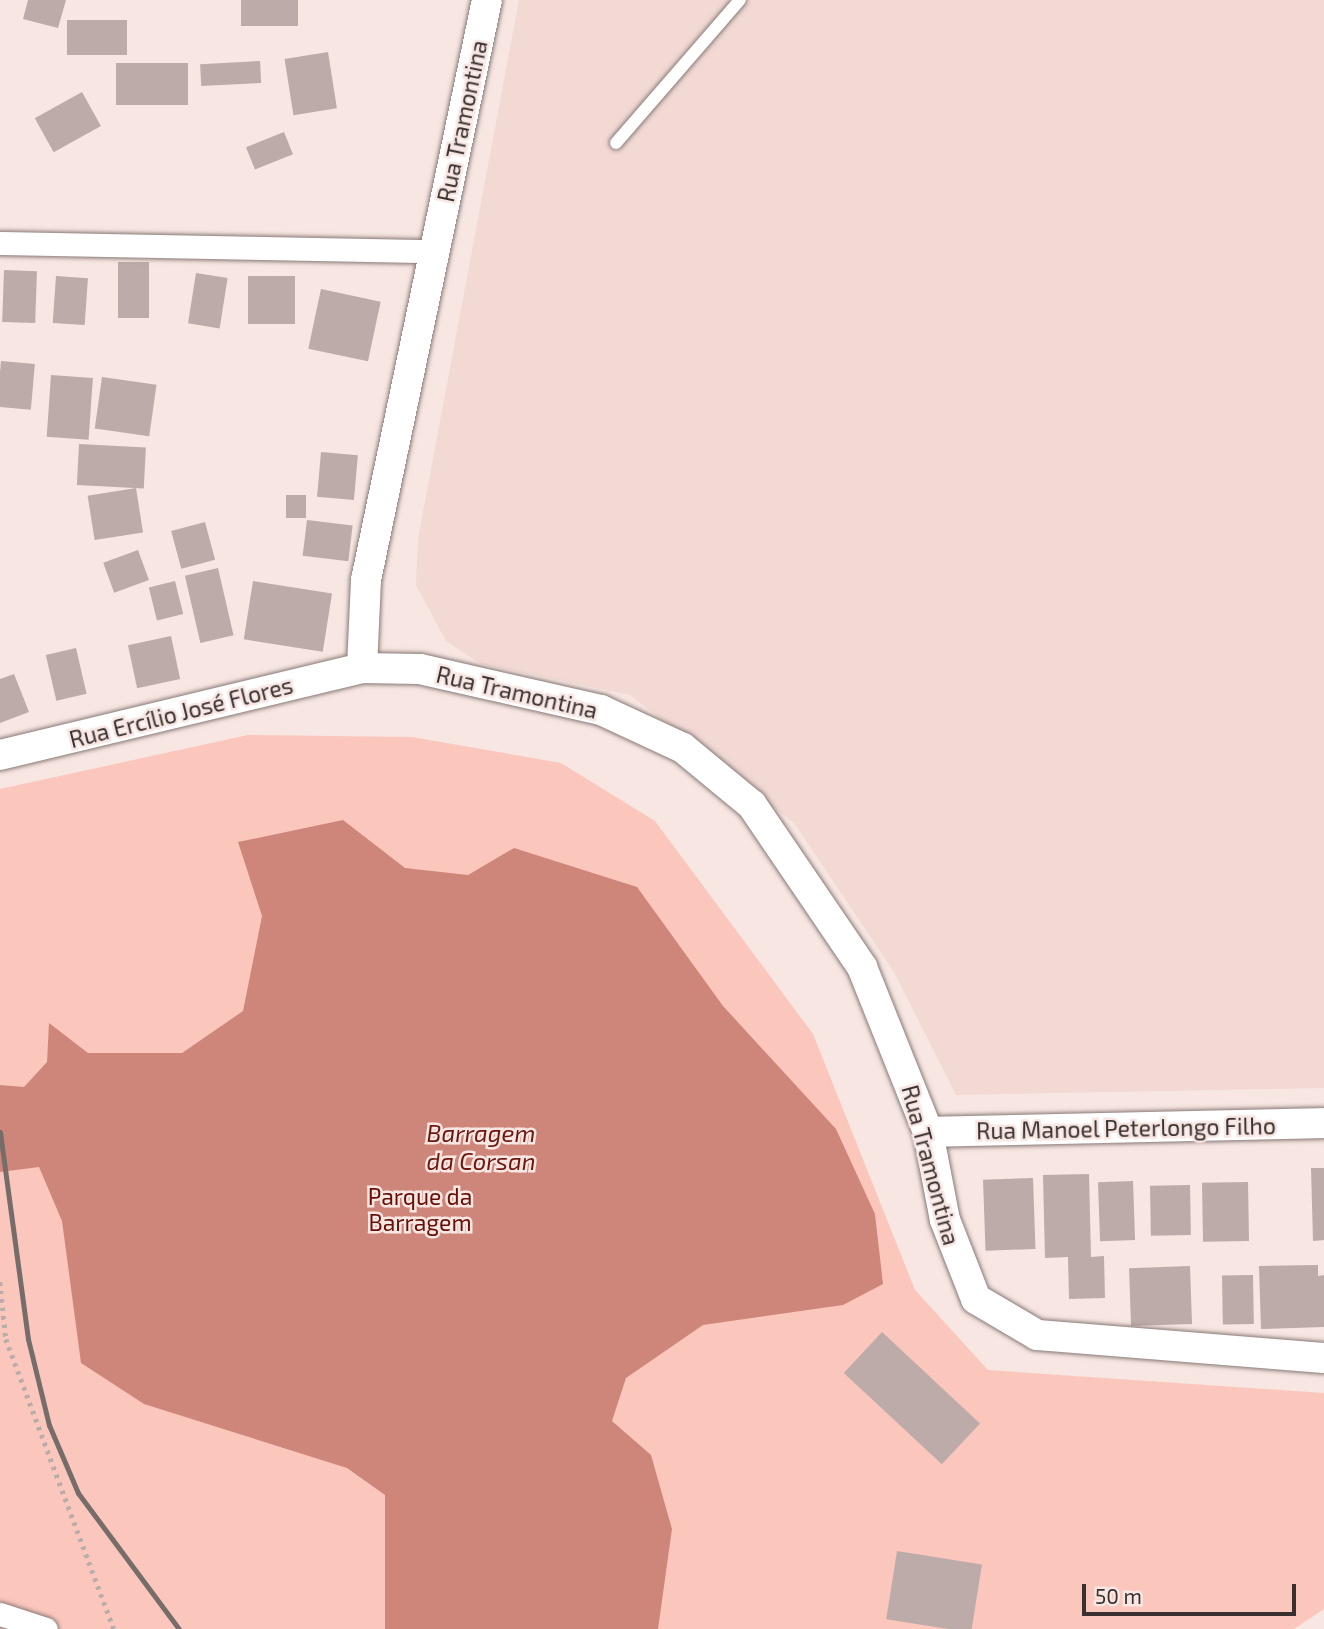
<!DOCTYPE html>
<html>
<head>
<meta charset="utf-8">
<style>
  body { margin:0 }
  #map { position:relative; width:1324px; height:1629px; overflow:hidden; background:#f7e6e2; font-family:"Exo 2",sans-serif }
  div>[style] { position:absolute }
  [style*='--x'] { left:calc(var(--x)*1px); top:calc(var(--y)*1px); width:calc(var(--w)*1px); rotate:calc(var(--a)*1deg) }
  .built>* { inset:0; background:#f2d9d4 }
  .green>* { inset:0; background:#fbc7bd }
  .water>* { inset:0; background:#cf867a }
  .building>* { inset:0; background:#bcaba8; transform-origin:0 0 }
  .path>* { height:4.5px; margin-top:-2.25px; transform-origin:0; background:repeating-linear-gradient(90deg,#baada9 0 3.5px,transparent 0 8.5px) }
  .roads { filter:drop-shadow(0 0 2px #897a77) drop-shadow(0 0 2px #897a77) }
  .service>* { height:12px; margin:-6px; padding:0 6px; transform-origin:6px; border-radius:6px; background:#fff }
  .minor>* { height:23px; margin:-11.5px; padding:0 11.5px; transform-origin:11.5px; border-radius:11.5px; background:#fff }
  .tertiary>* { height:30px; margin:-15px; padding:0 15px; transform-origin:15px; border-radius:15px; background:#fff }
  .rail>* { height:5px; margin:-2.5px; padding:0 2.5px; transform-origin:2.5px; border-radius:2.5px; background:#766c6a }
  span { translate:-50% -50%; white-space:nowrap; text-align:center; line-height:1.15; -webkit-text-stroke:5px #f7e6e2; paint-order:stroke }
  .street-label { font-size:23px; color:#383130 }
  .park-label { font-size:23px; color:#670f07 }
  .water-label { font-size:24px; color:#6e170e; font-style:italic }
  .scale { position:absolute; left:1082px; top:1584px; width:214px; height:32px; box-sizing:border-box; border:4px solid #383130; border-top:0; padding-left:9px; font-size:21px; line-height:24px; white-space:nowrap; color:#383130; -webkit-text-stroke:5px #f7e6e2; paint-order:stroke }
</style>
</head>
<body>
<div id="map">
  <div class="built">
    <div style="clip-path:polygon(519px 0,1324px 0,1324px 1088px,956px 1095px,894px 972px,794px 823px,630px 695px,481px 664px,446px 641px,416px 585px,418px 539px)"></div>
  </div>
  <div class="green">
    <div style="clip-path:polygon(248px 735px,412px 737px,561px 763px,655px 821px,813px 1034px,915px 1290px,988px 1370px,1324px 1393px,1324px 1609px,1294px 1629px,0 1629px,0 789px)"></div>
  </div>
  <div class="water">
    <div style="clip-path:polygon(343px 820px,405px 868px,468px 875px,514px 848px,637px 887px,723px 1006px,836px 1129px,875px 1214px,883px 1284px,843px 1305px,703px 1325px,626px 1378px,612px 1421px,651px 1455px,672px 1529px,658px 1629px,385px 1629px,385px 1495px,347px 1468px,144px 1404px,81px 1363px,62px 1221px,39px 1167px,0 1172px,0 1085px,24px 1087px,47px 1062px,49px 1023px,88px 1053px,182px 1053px,243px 1011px,262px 916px,238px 842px)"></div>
  </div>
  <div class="building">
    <div style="clip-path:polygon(28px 0,66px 0,58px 28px,23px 19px)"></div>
    <div style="left:241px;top:0;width:57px;height:26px"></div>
    <div style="left:67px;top:20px;width:60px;height:35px"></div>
    <div style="left:328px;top:52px;width:57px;height:44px;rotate:81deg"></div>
    <div style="left:260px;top:61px;width:22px;height:60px;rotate:87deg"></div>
    <div style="left:116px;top:63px;width:72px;height:42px"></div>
    <div style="left:82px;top:92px;width:39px;height:54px;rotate:61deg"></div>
    <div style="left:284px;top:132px;width:24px;height:41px;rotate:68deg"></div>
    <div style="left:118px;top:262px;width:31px;height:56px"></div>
    <div style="left:4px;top:270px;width:33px;height:52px;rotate:2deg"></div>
    <div style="left:196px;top:273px;width:32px;height:51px;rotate:9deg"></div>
    <div style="left:56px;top:276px;width:32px;height:47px;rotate:4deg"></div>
    <div style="left:248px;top:276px;width:47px;height:48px"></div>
    <div style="left:321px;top:289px;width:61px;height:61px;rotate:12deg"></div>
    <div style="left:1px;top:361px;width:34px;height:46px;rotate:5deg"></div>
    <div style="left:51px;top:375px;width:42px;height:62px;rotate:4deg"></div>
    <div style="left:102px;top:377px;width:55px;height:52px;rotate:8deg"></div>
    <div style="left:79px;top:444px;width:67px;height:41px;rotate:3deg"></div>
    <div style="left:321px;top:452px;width:37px;height:45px;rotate:5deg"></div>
    <div style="left:136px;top:488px;width:45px;height:49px;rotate:81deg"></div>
    <div style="left:286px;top:495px;width:20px;height:23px"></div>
    <div style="left:307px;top:520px;width:46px;height:36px;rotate:7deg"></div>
    <div style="left:205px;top:522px;width:39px;height:35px;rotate:75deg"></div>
    <div style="left:138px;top:550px;width:32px;height:37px;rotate:70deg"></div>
    <div style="left:218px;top:568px;width:69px;height:34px;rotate:77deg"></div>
    <div style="left:175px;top:581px;width:34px;height:27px;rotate:76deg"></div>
    <div style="left:253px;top:581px;width:80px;height:59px;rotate:9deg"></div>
    <div style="left:171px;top:636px;width:44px;height:44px;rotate:78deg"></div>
    <div style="left:76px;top:648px;width:47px;height:31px;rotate:77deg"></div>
    <div style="clip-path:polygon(14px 674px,29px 712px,0 723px,0 679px)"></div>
    <div style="clip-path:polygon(1311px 1168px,1324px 1168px,1324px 1240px,1313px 1241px)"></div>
    <div style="clip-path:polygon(1089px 1174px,1091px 1257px,1104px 1256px,1105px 1298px,1069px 1299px,1068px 1257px,1045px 1258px,1043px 1175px)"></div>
    <div style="left:1033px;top:1178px;width:71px;height:50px;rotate:88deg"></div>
    <div style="left:1133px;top:1181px;width:59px;height:35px;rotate:88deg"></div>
    <div style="left:1248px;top:1182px;width:59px;height:46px;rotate:89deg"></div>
    <div style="left:1190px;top:1185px;width:50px;height:40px;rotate:89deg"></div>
    <div style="clip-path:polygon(1318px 1265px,1318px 1276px,1324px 1275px,1324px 1327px,1261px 1329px,1259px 1266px)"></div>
    <div style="left:1190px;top:1266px;width:58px;height:61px;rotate:88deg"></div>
    <div style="left:1253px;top:1275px;width:49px;height:31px;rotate:89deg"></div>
    <div style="left:882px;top:1332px;width:134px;height:56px;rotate:43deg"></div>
    <div style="left:897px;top:1551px;width:86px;height:69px;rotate:9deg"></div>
  </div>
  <div class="path">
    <div style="--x:0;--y:1282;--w:57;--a:84"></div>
    <div style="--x:6;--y:1339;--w:309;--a:69.6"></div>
  </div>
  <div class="roads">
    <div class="service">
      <div style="--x:616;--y:143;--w:189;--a:-49.1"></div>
    </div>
    <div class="minor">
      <div style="--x:0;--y:243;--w:435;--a:1.1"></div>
      <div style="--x:0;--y:1614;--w:48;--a:18.1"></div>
    </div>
    <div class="tertiary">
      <div style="--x:362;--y:668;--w:88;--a:-87.4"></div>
      <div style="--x:366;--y:580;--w:592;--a:-78.22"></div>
      <div style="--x:0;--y:755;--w:372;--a:-13.5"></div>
      <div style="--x:362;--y:668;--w:58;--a:1"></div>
      <div style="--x:420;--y:669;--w:186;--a:12.8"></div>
      <div style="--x:601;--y:710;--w:90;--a:24.9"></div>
      <div style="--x:683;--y:748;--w:89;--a:39.6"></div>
      <div style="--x:752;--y:805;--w:196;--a:55.8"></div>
      <div style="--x:862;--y:967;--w:178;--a:68.2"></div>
      <div style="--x:928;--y:1132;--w:90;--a:79.1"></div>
      <div style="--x:945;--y:1220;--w:85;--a:68.6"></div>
      <div style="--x:976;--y:1299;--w:71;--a:30.5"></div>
      <div style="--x:1037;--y:1335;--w:288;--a:4.6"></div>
      <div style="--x:928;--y:1132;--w:396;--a:-1.3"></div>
    </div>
  </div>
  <div class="rail">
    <div style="--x:0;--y:1132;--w:209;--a:82.3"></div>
    <div style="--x:28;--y:1339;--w:89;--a:76.3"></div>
    <div style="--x:49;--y:1425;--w:74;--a:66.9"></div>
    <div style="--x:78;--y:1493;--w:169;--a:53.4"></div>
  </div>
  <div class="street-label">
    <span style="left:462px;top:121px;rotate:-78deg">Rua Tramontina</span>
    <span style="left:517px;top:692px;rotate:13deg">Rua Tramontina</span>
    <span style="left:181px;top:712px;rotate:-14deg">Rua Ercílio José Flores</span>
    <span style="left:1126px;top:1128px;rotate:-1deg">Rua Manoel Peterlongo Filho</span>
    <span style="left:931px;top:1165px;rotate:75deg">Rua Tramontina</span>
  </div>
  <div class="park-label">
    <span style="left:420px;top:1209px">Parque da<br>Barragem</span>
  </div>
  <div class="water-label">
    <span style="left:481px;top:1147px">Barragem<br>da Corsan</span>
  </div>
  <div class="scale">50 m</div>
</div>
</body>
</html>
